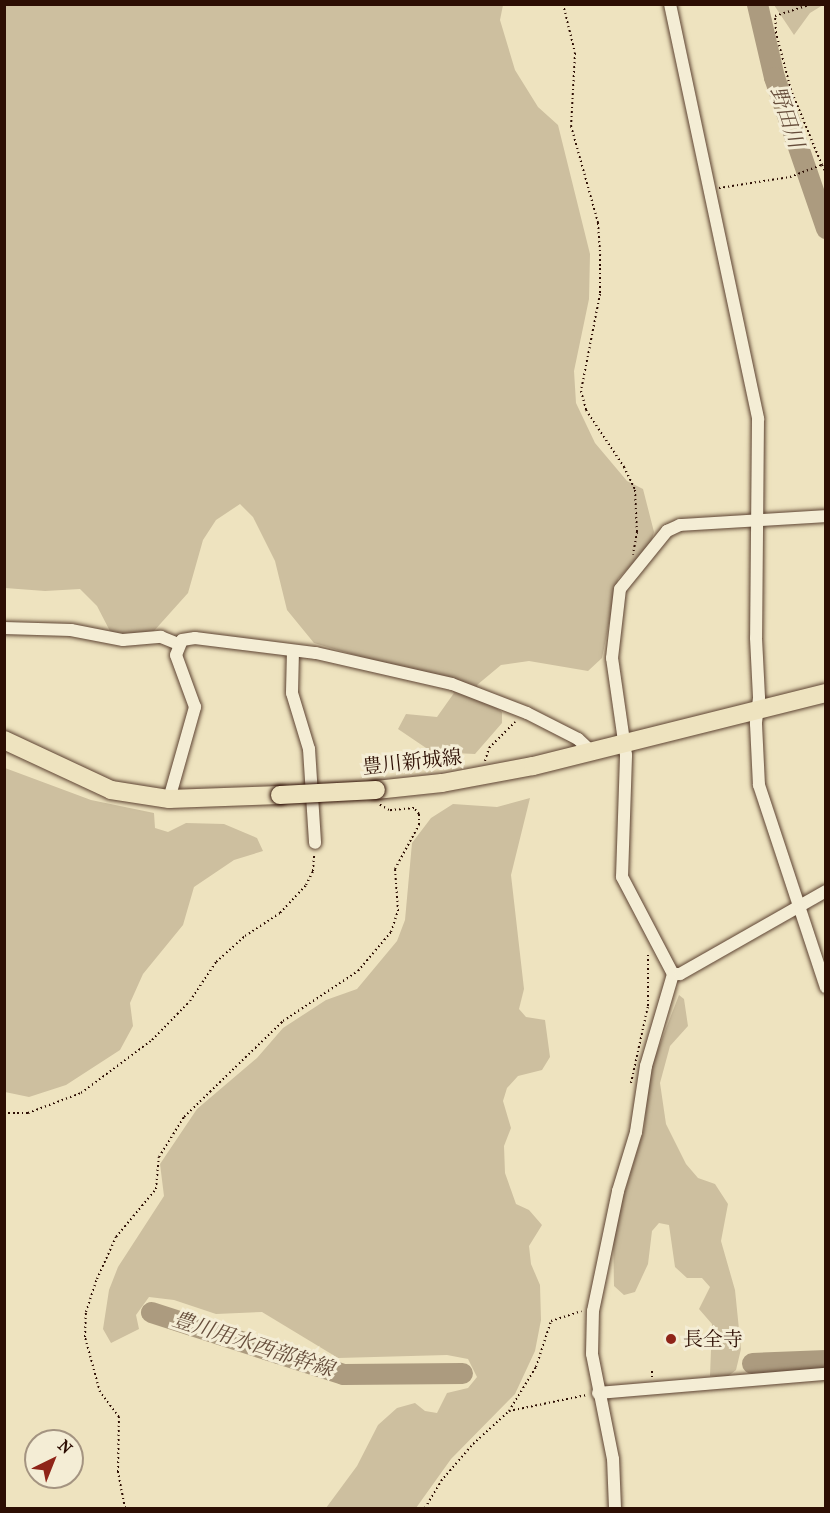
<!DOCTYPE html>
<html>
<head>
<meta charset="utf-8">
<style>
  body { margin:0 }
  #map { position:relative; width:830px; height:1513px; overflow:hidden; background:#eee3bf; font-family:"IM FELL French Canon","Noto Serif JP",serif }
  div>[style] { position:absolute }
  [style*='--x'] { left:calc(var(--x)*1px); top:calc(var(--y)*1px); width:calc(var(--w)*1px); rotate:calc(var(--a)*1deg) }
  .green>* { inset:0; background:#cdbf9f }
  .river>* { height:21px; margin:-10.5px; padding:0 10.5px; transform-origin:10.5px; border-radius:10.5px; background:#ac9b7f }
  .path>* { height:2px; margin-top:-1px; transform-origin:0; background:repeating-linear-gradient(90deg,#2d0e03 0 1.5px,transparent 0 4.5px) }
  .roads { filter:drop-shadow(0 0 2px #5d4332) drop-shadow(0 0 2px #5d4332) }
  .minor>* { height:12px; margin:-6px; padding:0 6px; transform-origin:6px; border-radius:6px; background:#f4edd5 }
  .primary>* { height:18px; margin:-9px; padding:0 9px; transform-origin:9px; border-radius:9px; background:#eee3bf }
  .bridges { filter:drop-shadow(0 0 2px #2d0e03) drop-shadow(0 0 2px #2d0e03) }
  .primary-bridge>* { height:18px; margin:-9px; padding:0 9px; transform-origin:9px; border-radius:9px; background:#eee3bf }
  .dots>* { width:16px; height:16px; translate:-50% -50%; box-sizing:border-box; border:3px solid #f4edd5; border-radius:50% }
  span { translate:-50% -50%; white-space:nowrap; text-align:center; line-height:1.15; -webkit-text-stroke:6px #f4edd5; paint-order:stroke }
  .street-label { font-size:20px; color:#2d0e03 }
  .poi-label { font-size:20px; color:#2d0e03 }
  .left { translate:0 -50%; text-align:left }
  .water-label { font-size:21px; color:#664d3b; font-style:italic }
  .frame { position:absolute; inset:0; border:6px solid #2d0e03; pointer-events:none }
  .north { position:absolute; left:24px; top:1429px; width:60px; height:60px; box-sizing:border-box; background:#f4edd5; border:2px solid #a49481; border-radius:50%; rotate:43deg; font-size:16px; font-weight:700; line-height:24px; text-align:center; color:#2d0e03 }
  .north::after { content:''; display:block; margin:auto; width:21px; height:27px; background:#8f2418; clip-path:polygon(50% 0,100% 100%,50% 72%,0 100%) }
</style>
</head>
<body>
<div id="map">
  <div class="green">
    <div style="clip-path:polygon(5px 5px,503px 5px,500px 20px,515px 70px,538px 107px,558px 125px,590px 254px,589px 299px,574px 371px,576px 403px,595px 443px,627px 481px,643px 489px,654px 532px,650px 545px,618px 579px,602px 658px,588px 671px,529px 661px,501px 665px,477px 685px,482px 698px,502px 712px,502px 723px,475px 754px,432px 752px,398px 729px,406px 714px,437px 717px,454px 693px,441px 676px,392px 666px,314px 643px,287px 610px,275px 561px,253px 517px,240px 504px,216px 520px,203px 540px,188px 593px,153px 632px,130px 638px,111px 633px,97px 606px,80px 589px,45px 591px,5px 588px)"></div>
    <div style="clip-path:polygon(774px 5px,823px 5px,810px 13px,794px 35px)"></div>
    <div style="clip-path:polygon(5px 768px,91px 800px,154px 813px,155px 828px,168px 832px,186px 823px,224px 824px,257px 838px,263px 851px,234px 860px,194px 887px,183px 925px,143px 974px,130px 1003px,133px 1026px,120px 1050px,66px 1085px,29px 1097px,5px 1092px)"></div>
    <div style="clip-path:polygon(530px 798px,511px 875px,524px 989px,519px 1009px,526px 1017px,545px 1020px,550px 1057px,542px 1070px,518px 1076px,507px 1088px,503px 1101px,511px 1128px,504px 1146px,505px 1173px,516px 1204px,529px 1210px,542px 1225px,529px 1246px,531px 1264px,540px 1285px,541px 1320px,535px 1351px,515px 1394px,451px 1459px,416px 1508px,326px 1508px,357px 1466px,378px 1425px,397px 1408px,415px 1403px,425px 1411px,437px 1413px,447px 1393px,468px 1388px,477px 1377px,468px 1359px,447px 1355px,338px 1358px,262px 1312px,216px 1314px,174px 1300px,149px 1297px,136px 1315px,139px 1329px,111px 1343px,103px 1329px,109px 1290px,118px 1267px,164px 1196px,160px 1164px,197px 1109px,257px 1058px,283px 1028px,326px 1000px,357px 989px,397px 941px,405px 920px,412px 843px,431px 818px,453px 804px,497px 807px)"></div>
    <div style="clip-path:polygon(679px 995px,684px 999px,688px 1026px,670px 1046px,660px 1083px,666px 1124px,686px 1164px,698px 1178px,715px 1184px,728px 1204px,721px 1241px,735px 1290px,741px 1349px,736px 1370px,727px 1377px,710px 1376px,712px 1324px,699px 1309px,710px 1287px,702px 1278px,687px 1278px,675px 1267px,669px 1225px,659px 1223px,652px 1231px,648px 1264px,635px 1292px,624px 1295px,614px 1286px,613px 1230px,644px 1129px,650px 1070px)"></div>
  </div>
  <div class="river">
    <div style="--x:757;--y:4;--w:75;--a:76.9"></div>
    <div style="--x:774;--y:77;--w:160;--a:71"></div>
    <div style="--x:151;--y:1312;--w:202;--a:17.9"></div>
    <div style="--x:343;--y:1374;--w:119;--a:-0.5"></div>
    <div style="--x:752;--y:1363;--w:74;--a:-2.3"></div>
  </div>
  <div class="path">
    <div style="--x:563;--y:4;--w:50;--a:76.2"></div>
    <div style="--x:575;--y:53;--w:73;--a:93.1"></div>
    <div style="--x:571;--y:126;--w:101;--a:74.4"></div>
    <div style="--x:598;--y:223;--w:32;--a:86"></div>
    <div style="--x:600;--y:255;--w:39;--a:90"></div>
    <div style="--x:600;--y:294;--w:99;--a:101.1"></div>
    <div style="--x:581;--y:391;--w:20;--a:75"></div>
    <div style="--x:586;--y:410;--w:69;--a:56.3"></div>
    <div style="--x:624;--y:467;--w:25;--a:64"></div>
    <div style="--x:635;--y:490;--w:42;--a:87.3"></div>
    <div style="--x:637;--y:532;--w:23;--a:100"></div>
    <div style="--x:822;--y:165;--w:9;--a:63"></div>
    <div style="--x:719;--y:188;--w:72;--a:-8.8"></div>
    <div style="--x:790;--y:177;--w:34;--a:-21"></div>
    <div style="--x:822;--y:165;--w:81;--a:-112.5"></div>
    <div style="--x:791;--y:90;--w:59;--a:-104.7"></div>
    <div style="--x:776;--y:33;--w:17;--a:-93"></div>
    <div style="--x:775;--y:16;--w:38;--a:-18"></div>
    <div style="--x:485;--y:761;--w:14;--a:-73"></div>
    <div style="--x:489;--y:748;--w:37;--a:-45"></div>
    <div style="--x:631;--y:1083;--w:79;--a:-77.6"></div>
    <div style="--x:648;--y:1006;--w:53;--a:-90"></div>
    <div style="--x:4;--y:1113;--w:24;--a:0"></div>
    <div style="--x:28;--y:1113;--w:57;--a:-20.7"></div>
    <div style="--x:81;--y:1093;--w:89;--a:-36.7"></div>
    <div style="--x:152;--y:1040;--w:54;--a:-45.7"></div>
    <div style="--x:190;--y:1001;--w:47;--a:-56.3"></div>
    <div style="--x:216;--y:962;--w:39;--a:-42"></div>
    <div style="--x:245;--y:936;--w:42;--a:-33.3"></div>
    <div style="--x:280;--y:913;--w:38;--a:-47"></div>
    <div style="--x:306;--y:885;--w:16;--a:-63"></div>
    <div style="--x:313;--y:871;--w:16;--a:-86"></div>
    <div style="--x:652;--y:1377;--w:8;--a:-90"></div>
    <div style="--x:509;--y:1411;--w:52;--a:-58.5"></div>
    <div style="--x:536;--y:1367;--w:48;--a:-71.9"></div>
    <div style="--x:551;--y:1321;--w:32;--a:-18"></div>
    <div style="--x:125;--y:1508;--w:37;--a:-101"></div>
    <div style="--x:118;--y:1472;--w:55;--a:-89"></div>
    <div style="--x:119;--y:1417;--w:31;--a:-127"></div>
    <div style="--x:100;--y:1392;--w:57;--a:-105.3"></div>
    <div style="--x:85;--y:1337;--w:25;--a:-88"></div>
    <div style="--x:86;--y:1312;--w:35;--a:-72"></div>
    <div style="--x:97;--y:1279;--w:46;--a:-65.7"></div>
    <div style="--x:116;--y:1237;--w:62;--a:-50.2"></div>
    <div style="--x:156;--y:1189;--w:32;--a:-85"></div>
    <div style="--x:159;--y:1157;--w:47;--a:-58"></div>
    <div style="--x:184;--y:1117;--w:138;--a:-44.1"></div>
    <div style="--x:283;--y:1021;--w:90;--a:-33.7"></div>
    <div style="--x:358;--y:971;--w:51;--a:-49.8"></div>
    <div style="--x:391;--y:932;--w:22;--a:-72"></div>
    <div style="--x:398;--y:911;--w:42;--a:-94.1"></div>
    <div style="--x:395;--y:869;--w:50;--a:-61.4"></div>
    <div style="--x:419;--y:825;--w:11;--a:-90"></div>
    <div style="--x:419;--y:814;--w:8;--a:-130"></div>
    <div style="--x:414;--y:808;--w:25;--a:175"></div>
    <div style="--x:389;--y:810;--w:12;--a:-149"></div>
    <div style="--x:425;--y:1508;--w:31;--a:-59"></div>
    <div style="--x:441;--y:1481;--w:49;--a:-49.1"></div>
    <div style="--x:473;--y:1444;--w:49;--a:-42.5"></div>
    <div style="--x:509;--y:1411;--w:79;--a:-11.7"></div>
  </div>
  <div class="roads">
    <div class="minor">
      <div style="--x:670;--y:4;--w:424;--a:78"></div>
      <div style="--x:758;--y:419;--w:219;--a:90.5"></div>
      <div style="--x:756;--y:638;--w:60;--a:87.1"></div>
      <div style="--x:759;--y:698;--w:26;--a:97"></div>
      <div style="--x:756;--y:724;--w:61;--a:87.2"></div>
      <div style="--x:759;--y:785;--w:213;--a:71.7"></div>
      <div style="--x:4;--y:628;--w:67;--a:1.7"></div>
      <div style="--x:71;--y:630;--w:53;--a:10.9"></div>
      <div style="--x:123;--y:640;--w:38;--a:-5"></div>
      <div style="--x:161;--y:637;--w:18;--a:22"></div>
      <div style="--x:293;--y:651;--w:42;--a:91.4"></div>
      <div style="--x:292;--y:693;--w:59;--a:73.1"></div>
      <div style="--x:309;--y:749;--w:94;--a:86.3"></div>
      <div style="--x:169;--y:799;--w:96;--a:-74.2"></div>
      <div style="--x:195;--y:707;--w:55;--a:-110.1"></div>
      <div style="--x:176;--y:655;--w:16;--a:-68"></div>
      <div style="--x:182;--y:640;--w:13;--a:-9"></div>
      <div style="--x:195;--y:638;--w:122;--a:7.1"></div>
      <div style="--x:316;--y:653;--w:139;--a:12.8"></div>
      <div style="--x:452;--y:684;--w:80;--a:21.1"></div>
      <div style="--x:527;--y:713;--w:57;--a:27"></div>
      <div style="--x:578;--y:739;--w:21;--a:43"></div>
      <div style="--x:673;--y:974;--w:110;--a:-117.7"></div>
      <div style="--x:622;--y:877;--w:122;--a:-88.1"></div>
      <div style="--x:626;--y:755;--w:98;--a:-98.2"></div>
      <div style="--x:612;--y:658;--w:69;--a:-83.4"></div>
      <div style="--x:620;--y:589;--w:75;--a:-51"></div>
      <div style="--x:667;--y:531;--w:14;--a:-25"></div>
      <div style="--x:680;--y:525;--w:146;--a:-3.5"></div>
      <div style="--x:598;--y:1393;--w:229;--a:-4.8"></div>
      <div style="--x:615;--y:1508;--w:49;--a:-92.3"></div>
      <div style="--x:613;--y:1459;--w:107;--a:-101.3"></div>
      <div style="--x:592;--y:1354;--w:43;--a:-88.7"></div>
      <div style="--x:593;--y:1311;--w:123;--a:-78.2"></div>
      <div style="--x:618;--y:1191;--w:62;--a:-73"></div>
      <div style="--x:636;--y:1132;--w:67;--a:-81.4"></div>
      <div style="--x:646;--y:1066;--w:96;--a:-73.6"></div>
      <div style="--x:673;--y:974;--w:7;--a:0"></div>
      <div style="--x:680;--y:974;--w:168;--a:-29.6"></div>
    </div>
    <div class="primary">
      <div style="--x:4;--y:740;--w:118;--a:25"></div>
      <div style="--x:111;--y:790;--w:59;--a:8.8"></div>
      <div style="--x:169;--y:799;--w:111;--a:-2.1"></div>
      <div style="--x:376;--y:790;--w:66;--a:-6.1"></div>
      <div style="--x:442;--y:783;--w:93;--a:-10.6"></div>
      <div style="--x:533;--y:766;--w:302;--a:-14"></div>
    </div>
  </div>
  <div class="bridges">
    <div class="primary-bridge">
      <div style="--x:280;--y:795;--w:96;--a:-3"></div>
    </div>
  </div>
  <div class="dots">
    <div style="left:671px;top:1339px;background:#8f2418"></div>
  </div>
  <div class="street-label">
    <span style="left:412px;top:762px;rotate:-6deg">豊川新城線</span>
  </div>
  <div class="poi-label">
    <span class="left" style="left:683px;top:1339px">長全寺</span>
  </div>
  <div class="water-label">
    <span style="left:787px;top:117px;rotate:71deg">野田川</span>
    <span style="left:253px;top:1344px;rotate:18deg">豊川用水西部幹線</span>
  </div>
  <div class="frame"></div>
  <div class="north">N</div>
</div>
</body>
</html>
